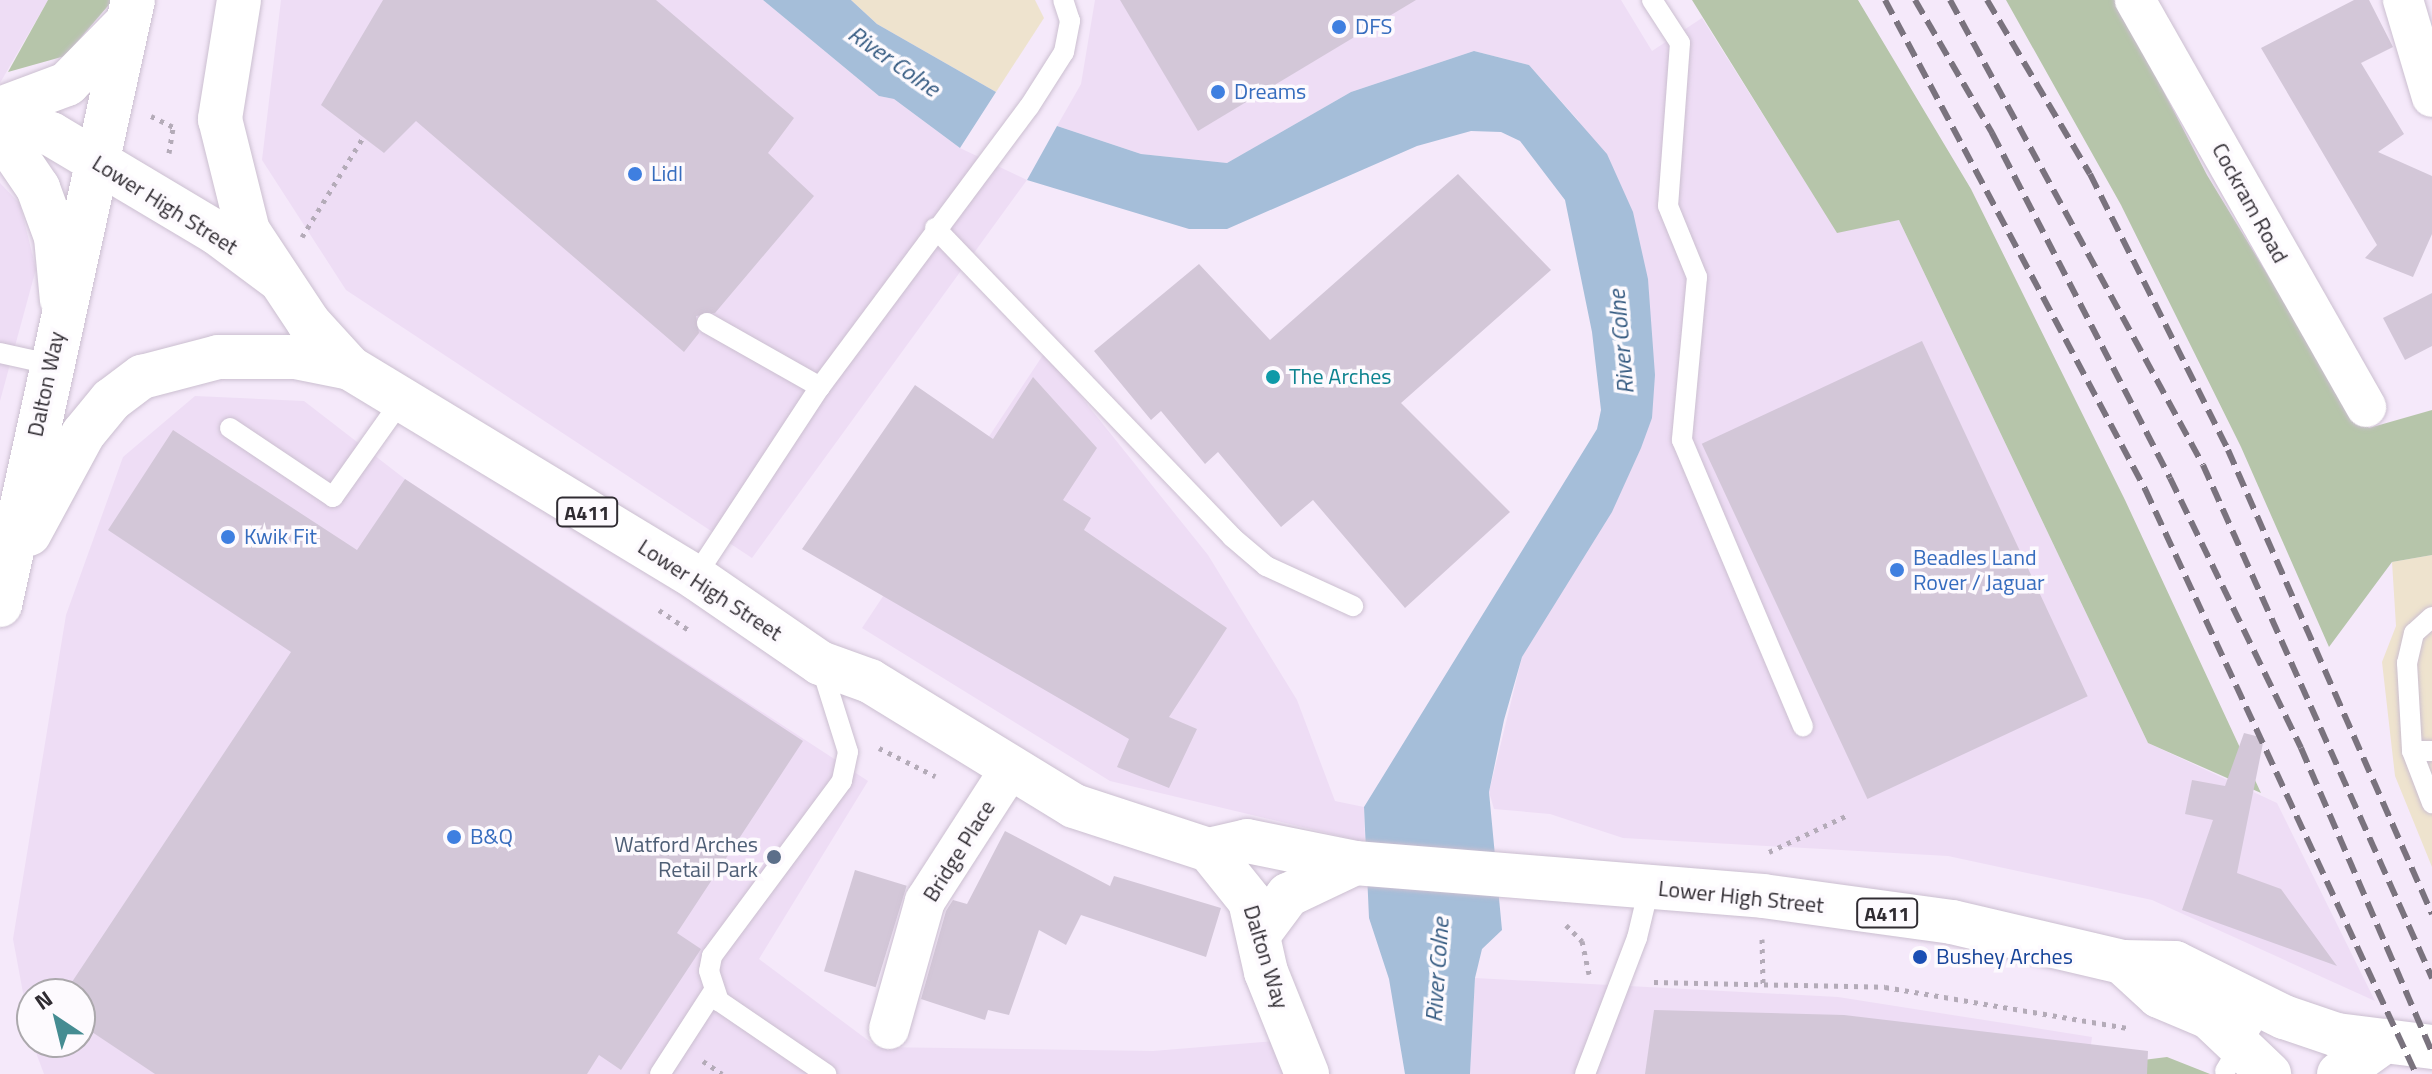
<!DOCTYPE html>
<html>
<head>
<meta charset="utf-8">
<style>
  body { margin:0 }
  #map { position:relative; width:2432px; height:1074px; overflow:hidden; background:#f5e9fa; font-family:"Titillium Web",sans-serif }
  div>[style] { position:absolute }
  [style*='--x'] { left:calc(var(--x)*1px); top:calc(var(--y)*1px); width:calc(var(--w)*1px); rotate:calc(var(--a)*1deg) }
  .built>* { inset:0; background:#eeddf5 }
  .industrial>* { inset:0; background:#eee3ce }
  .green>* { inset:0; background:#b6c5aa }
  .water>* { inset:0; background:#a5bed9 }
  .building>* { inset:0; background:#d3c7d8; transform-origin:0 0 }
  .path>* { height:5px; margin-top:-2.5px; transform-origin:0; background:repeating-linear-gradient(90deg,#b4abb8 0 4px,transparent 0 10px) }
  .roads { filter:drop-shadow(0 0 2px #cbbfd0) drop-shadow(0 0 2px #cbbfd0) }
  .service>* { height:20px; margin:-10px; padding:0 10px; transform-origin:10px; border-radius:10px; background:#fff }
  .minor>* { height:40px; margin:-20px; padding:0 20px; transform-origin:20px; border-radius:20px; background:#fff }
  .tertiary>* { height:44px; margin:-22px; padding:0 22px; transform-origin:22px; border-radius:22px; background:#fff }
  .primary>* { height:44px; margin:-22px; padding:0 22px; transform-origin:22px; border-radius:22px; background:#fff }
  .rail>* { height:6px; margin-top:-3px; transform-origin:0; background:repeating-linear-gradient(90deg,#7a737e 0 16px,transparent 0 24px) }
  .dots>* { width:22px; height:22px; translate:-50% -50%; box-sizing:border-box; border:4px solid #fdfafe; border-radius:50% }
  span { translate:-50% -50%; white-space:nowrap; text-align:center; line-height:1.15; -webkit-text-stroke:7px #fdfafe; paint-order:stroke }
  .shield-label span { padding:2px 6px; background:#fdfafe; border:2px solid; border-radius:6px; -webkit-text-stroke-width:0 }
  .shield-label { font-size:20px; color:#302c32; font-weight:700 }
  .shop-label { font-size:22px; color:#366cbe }
  .left { translate:0 -50%; text-align:left }
  .street-label { font-size:22px; color:#302c32 }
  .culture-label { font-size:22px; color:#0d838f }
  .service-label { font-size:22px; color:#4e5e75 }
  .right { translate:-100% -50%; text-align:right }
  .transit-label { font-size:22px; color:#164399 }
  .water-label { font-size:24px; color:#32587f; font-style:italic }
  .north { position:absolute; left:16px; top:978px; width:80px; height:80px; box-sizing:border-box; background:#fdfafe; border:2px solid #aba8ac; border-radius:50%; rotate:325deg; font-size:22px; font-weight:700; line-height:32px; text-align:center; color:#302c32 }
  .north::after { content:''; display:block; margin:auto; width:28px; height:36px; background:#458c92; clip-path:polygon(50% 0,100% 100%,50% 72%,0 100%) }
</style>
</head>
<body>
<div id="map">
  <div class="built">
    <div style="clip-path:polygon(0 0,48px 0,0 83px)"></div>
    <div style="clip-path:polygon(281px 0,763px 0,879px 96px,894px 99px,960px 148px,1027px 180px,752px 558px,346px 290px,262px 160px)"></div>
    <div style="clip-path:polygon(1095px 0,1621px 0,1652px 51px,1702px 18px,1837px 232px,1899px 220px,2148px 743px,2277px 803px,2375px 1001px,2152px 900px,1948px 856px,1623px 838px,1550px 814px,1494px 809px,1489px 792px,1522px 657px,1652px 418px,1648px 279px,1578px 120px,1529px 65px,1474px 51px,1351px 92px,1227px 163px,1141px 154px,1057px 126px,1081px 84px)"></div>
    <div style="clip-path:polygon(0 183px,20px 204px,36px 269px,0 401px)"></div>
    <div style="clip-path:polygon(1045px 352px,1208px 555px,1297px 700px,1335px 801px,1364px 807px,1365px 842px,1110px 781px,862px 628px)"></div>
    <div style="clip-path:polygon(195px 396px,304px 401px,405px 479px,868px 781px,759px 959px,877px 1047px,1153px 1051px,1276px 1041px,1284px 1074px,44px 1074px,32px 1042px,80px 1042px,80px 994px,32px 994px,32px 1041px,13px 939px,66px 615px,123px 457px)"></div>
    <div style="clip-path:polygon(1475px 978px,1838px 997px,2092px 1037px,2087px 1074px,1470px 1074px)"></div>
  </div>
  <div class="industrial">
    <div style="clip-path:polygon(851px 0,1035px 0,1044px 18px,996px 92px,877px 24px)"></div>
    <div style="clip-path:polygon(2432px 555px,2432px 867px,2395px 776px,2382px 662px,2396px 626px,2392px 562px)"></div>
  </div>
  <div class="green">
    <div style="clip-path:polygon(48px 0,113px 0,65px 56px,8px 72px)"></div>
    <div style="clip-path:polygon(1692px 0,1858px 0,1971px 189px,2125px 500px,2261px 793px,2148px 743px,1899px 220px,1837px 233px)"></div>
    <div style="clip-path:polygon(2006px 0,2127px 0,2155px 75px,2207px 175px,2329px 376px,2369px 428px,2432px 410px,2432px 555px,2392px 562px,2329px 647px,2241px 447px,2121px 205px)"></div>
    <div style="clip-path:polygon(2167px 1057px,2210px 1074px,2087px 1074px,2087px 1067px)"></div>
  </div>
  <div class="water">
    <div style="clip-path:polygon(763px 0,851px 0,877px 24px,996px 92px,960px 148px,894px 99px,879px 96px)"></div>
    <div style="clip-path:polygon(1474px 51px,1529px 65px,1607px 154px,1633px 212px,1648px 279px,1655px 375px,1652px 418px,1641px 448px,1612px 512px,1522px 657px,1504px 720px,1489px 792px,1502px 930px,1482px 949px,1475px 978px,1470px 1074px,1405px 1074px,1389px 979px,1369px 918px,1364px 807px,1597px 429px,1601px 410px,1592px 332px,1565px 200px,1520px 141px,1501px 132px,1471px 131px,1417px 146px,1227px 229px,1189px 229px,1027px 180px,1057px 126px,1141px 154px,1227px 163px,1351px 92px)"></div>
  </div>
  <div class="building">
    <div style="clip-path:polygon(383px 0,656px 0,794px 118px,768px 153px,814px 196px,715px 313px,696px 316px,699px 333px,684px 352px,416px 121px,384px 153px,321px 105px)"></div>
    <div style="clip-path:polygon(1120px 0,1416px 0,1198px 131px)"></div>
    <div style="clip-path:polygon(2354px 0,2369px 0,2393px 47px,2361px 63px,2404px 134px,2378px 152px,2432px 176px,2432px 234px,2413px 277px,2365px 258px,2377px 245px,2261px 48px)"></div>
    <div style="clip-path:polygon(1458px 174px,1551px 270px,1401px 403px,1510px 512px,1405px 608px,1313px 500px,1281px 527px,1218px 452px,1205px 464px,1161px 411px,1151px 420px,1094px 351px,1199px 264px,1270px 340px)"></div>
    <div style="clip-path:polygon(2432px 293px,2432px 346px,2405px 360px,2383px 318px)"></div>
    <div style="left:1922px;top:341px;width:392px;height:243px;rotate:65deg"></div>
    <div style="clip-path:polygon(1033px 377px,1097px 448px,1063px 500px,1091px 518px,1084px 530px,1227px 628px,1169px 717px,1197px 729px,1169px 788px,1117px 767px,1129px 739px,802px 549px,915px 385px,993px 439px)"></div>
    <div style="clip-path:polygon(173px 430px,357px 550px,405px 479px,803px 741px,677px 933px,701px 949px,621px 1070px,599px 1055px,587px 1074px,155px 1074px,80px 1024px,80px 994px,64px 994px,291px 652px,108px 530px)"></div>
    <div style="clip-path:polygon(2244px 733px,2264px 738px,2237px 873px,2281px 889px,2337px 966px,2182px 910px,2213px 820px,2185px 814px,2192px 780px,2225px 786px)"></div>
    <div style="clip-path:polygon(1005px 831px,1110px 886px,1114px 876px,1221px 908px,1206px 957px,1081px 915px,1066px 945px,1039px 930px,1009px 1015px,988px 1010px,985px 1020px,921px 999px,946px 911px,953px 900px,967px 904px)"></div>
    <div style="left:855px;top:870px;width:54px;height:106px;rotate:17deg"></div>
    <div style="clip-path:polygon(1654px 1010px,1844px 1015px,2148px 1051px,2147px 1074px,1645px 1074px)"></div>
  </div>
  <div class="path">
    <div style="--x:151;--y:116;--w:25;--a:26"></div>
    <div style="--x:169;--y:153;--w:26;--a:-81"></div>
    <div style="--x:302;--y:237;--w:115;--a:-58.5"></div>
    <div style="--x:659;--y:610;--w:37;--a:34"></div>
    <div style="--x:879;--y:748;--w:63;--a:26.6"></div>
    <div style="--x:1769;--y:852;--w:87;--a:-25.1"></div>
    <div style="--x:1566;--y:925;--w:23;--a:45"></div>
    <div style="--x:1582;--y:941;--w:34;--a:78"></div>
    <div style="--x:1762;--y:939;--w:45;--a:88.7"></div>
    <div style="--x:1654;--y:982;--w:231;--a:1.2"></div>
    <div style="--x:1885;--y:987;--w:246;--a:9.6"></div>
    <div style="--x:703;--y:1061;--w:23;--a:34"></div>
  </div>
  <div class="roads">
    <div class="service">
      <div style="--x:1652;--y:0;--w:51;--a:56.9"></div>
      <div style="--x:1680;--y:43;--w:163;--a:94.2"></div>
      <div style="--x:1668;--y:206;--w:77;--a:67.8"></div>
      <div style="--x:1697;--y:277;--w:164;--a:95.3"></div>
      <div style="--x:1682;--y:440;--w:311;--a:67.1"></div>
      <div style="--x:935;--y:228;--w:429;--a:46.1"></div>
      <div style="--x:1232;--y:537;--w:45;--a:40.5"></div>
      <div style="--x:1266;--y:566;--w:96;--a:24.7"></div>
      <div style="--x:707;--y:323;--w:130;--a:29.5"></div>
      <div style="--x:0;--y:353;--w:51;--a:12.4"></div>
      <div style="--x:230;--y:428;--w:124;--a:33.8"></div>
      <div style="--x:333;--y:497;--w:118;--a:-54.7"></div>
      <div style="--x:695;--y:577;--w:227;--a:-56.7"></div>
      <div style="--x:820;--y:387;--w:349;--a:-53.3"></div>
      <div style="--x:1029;--y:107;--w:65;--a:-57.5"></div>
      <div style="--x:1064;--y:52;--w:32;--a:-79"></div>
      <div style="--x:1070;--y:21;--w:22;--a:-108"></div>
      <div style="--x:2432;--y:617;--w:24;--a:138"></div>
      <div style="--x:2414;--y:633;--w:31;--a:103"></div>
      <div style="--x:2407;--y:663;--w:88;--a:86.7"></div>
      <div style="--x:2412;--y:751;--w:56;--a:69"></div>
      <div style="--x:820;--y:663;--w:93;--a:72.5"></div>
      <div style="--x:848;--y:752;--w:30;--a:102"></div>
      <div style="--x:842;--y:781;--w:218;--a:126.6"></div>
      <div style="--x:712;--y:956;--w:15;--a:101"></div>
      <div style="--x:709;--y:971;--w:32;--a:72"></div>
      <div style="--x:719;--y:1001;--w:130;--a:34.3"></div>
      <div style="--x:2412;--y:751;--w:20;--a:0"></div>
      <div style="--x:2225;--y:1071;--w:76;--a:-59"></div>
      <div style="--x:660;--y:1074;--w:98;--a:-57.1"></div>
      <div style="--x:1585;--y:1074;--w:146;--a:-69.1"></div>
      <div style="--x:1637;--y:938;--w:51;--a:-76.5"></div>
    </div>
    <div class="minor">
      <div style="--x:2135;--y:0;--w:468;--a:60.4"></div>
      <div style="--x:2403;--y:0;--w:101;--a:73.4"></div>
      <div style="--x:889;--y:1029;--w:133;--a:-74.3"></div>
      <div style="--x:925;--y:901;--w:157;--a:-57.2"></div>
    </div>
    <div class="tertiary">
      <div style="--x:0;--y:117;--w:54;--a:18.4"></div>
      <div style="--x:51;--y:134;--w:193;--a:30.8"></div>
      <div style="--x:217;--y:233;--w:74;--a:36.7"></div>
      <div style="--x:0;--y:132;--w:68;--a:55.8"></div>
      <div style="--x:38;--y:188;--w:52;--a:69.8"></div>
      <div style="--x:56;--y:237;--w:63;--a:84.6"></div>
    </div>
    <div class="primary">
      <div style="--x:239;--y:0;--w:121;--a:99.1"></div>
      <div style="--x:220;--y:119;--w:115;--a:76"></div>
      <div style="--x:248;--y:231;--w:110;--a:56.5"></div>
      <div style="--x:309;--y:323;--w:61;--a:47.7"></div>
      <div style="--x:350;--y:368;--w:403;--a:31.2"></div>
      <div style="--x:695;--y:577;--w:152;--a:34.5"></div>
      <div style="--x:820;--y:663;--w:53;--a:19.8"></div>
      <div style="--x:870;--y:681;--w:239;--a:31.5"></div>
      <div style="--x:1074;--y:806;--w:142;--a:18.1"></div>
      <div style="--x:1209;--y:850;--w:39;--a:-13"></div>
      <div style="--x:1247;--y:841;--w:110;--a:11.5"></div>
      <div style="--x:1355;--y:863;--w:409;--a:4.6"></div>
      <div style="--x:1763;--y:896;--w:191;--a:7.8"></div>
      <div style="--x:1952;--y:922;--w:175;--a:13.2"></div>
      <div style="--x:2122;--y:962;--w:53;--a:1.1"></div>
      <div style="--x:2175;--y:963;--w:122;--a:26.4"></div>
      <div style="--x:2284;--y:1017;--w:56;--a:18.8"></div>
      <div style="--x:2337;--y:1035;--w:96;--a:7.2"></div>
      <div style="--x:0;--y:109;--w:72;--a:-20.5"></div>
      <div style="--x:67;--y:84;--w:81;--a:-45.5"></div>
      <div style="--x:29;--y:534;--w:114;--a:-61.6"></div>
      <div style="--x:83;--y:434;--w:44;--a:-50.5"></div>
      <div style="--x:111;--y:400;--w:39;--a:-37"></div>
      <div style="--x:142;--y:377;--w:79;--a:-14.7"></div>
      <div style="--x:218;--y:357;--w:77;--a:0"></div>
      <div style="--x:295;--y:357;--w:56;--a:11.3"></div>
      <div style="--x:0;--y:605;--w:619;--a:-77.6"></div>
      <div style="--x:1209;--y:850;--w:65;--a:51.2"></div>
      <div style="--x:1250;--y:901;--w:73;--a:77.3"></div>
      <div style="--x:1266;--y:972;--w:110;--a:68.1"></div>
      <div style="--x:1259;--y:934;--w:49;--a:-53.4"></div>
      <div style="--x:1288;--y:895;--w:74;--a:-25.5"></div>
      <div style="--x:2122;--y:962;--w:50;--a:42.6"></div>
      <div style="--x:2159;--y:996;--w:54;--a:22.8"></div>
      <div style="--x:2209;--y:1017;--w:83;--a:43.5"></div>
      <div style="--x:2339;--y:1074;--w:57;--a:-35.7"></div>
    </div>
  </div>
  <div class="rail">
    <div style="--x:1885;--y:0;--w:554;--a:62"></div>
    <div style="--x:2145;--y:489;--w:645;--a:65.14"></div>
    <div style="--x:1915;--y:0;--w:154;--a:59.9"></div>
    <div style="--x:1992;--y:133;--w:388;--a:62.7"></div>
    <div style="--x:2170;--y:478;--w:300;--a:64.1"></div>
    <div style="--x:2301;--y:748;--w:331;--a:66.7"></div>
    <div style="--x:1950;--y:0;--w:529;--a:61.45"></div>
    <div style="--x:2203;--y:465;--w:562;--a:65.94"></div>
    <div style="--x:1987;--y:0;--w:202;--a:59.4"></div>
    <div style="--x:2090;--y:174;--w:309;--a:63.4"></div>
    <div style="--x:2228;--y:450;--w:507;--a:66.27"></div>
  </div>
  <div class="dots">
    <div style="left:1339px;top:27px;background:#3f7fe0"></div>
    <div style="left:1218px;top:92px;background:#3f7fe0"></div>
    <div style="left:635px;top:174px;background:#3f7fe0"></div>
    <div style="left:1273px;top:377px;background:#0f9aa8"></div>
    <div style="left:228px;top:537px;background:#3f7fe0"></div>
    <div style="left:1897px;top:570px;background:#3f7fe0"></div>
    <div style="left:454px;top:837px;background:#3f7fe0"></div>
    <div style="left:774px;top:857px;background:#5c6f8a"></div>
    <div style="left:1920px;top:957px;background:#1a4fb4"></div>
  </div>
  <div class="shield-label">
    <span style="left:587px;top:512px">A411</span>
    <span style="left:1887px;top:913px">A411</span>
  </div>
  <div class="shop-label">
    <span class="left" style="left:1355px;top:27px">DFS</span>
    <span class="left" style="left:1234px;top:92px">Dreams</span>
    <span class="left" style="left:651px;top:174px">Lidl</span>
    <span class="left" style="left:244px;top:537px">Kwik Fit</span>
    <span class="left" style="left:1913px;top:570px">Beadles Land<br>Rover / Jaguar</span>
    <span class="left" style="left:470px;top:837px">B&amp;Q</span>
  </div>
  <div class="street-label">
    <span style="left:2250px;top:203px;rotate:61deg">Cockram Road</span>
    <span style="left:165px;top:205px;rotate:32deg">Lower High Street</span>
    <span style="left:46px;top:384px;rotate:-78deg">Dalton Way</span>
    <span style="left:710px;top:590px;rotate:33deg">Lower High Street</span>
    <span style="left:959px;top:851px;rotate:-58deg">Bridge Place</span>
    <span style="left:1741px;top:897px;rotate:6deg">Lower High Street</span>
    <span style="left:1266px;top:957px;rotate:73deg">Dalton Way</span>
  </div>
  <div class="culture-label">
    <span class="left" style="left:1289px;top:377px">The Arches</span>
  </div>
  <div class="service-label">
    <span class="right" style="left:758px;top:857px">Watford Arches<br>Retail Park</span>
  </div>
  <div class="transit-label">
    <span class="left" style="left:1936px;top:957px">Bushey Arches</span>
  </div>
  <div class="water-label">
    <span style="left:894px;top:61px;rotate:35deg">River Colne</span>
    <span style="left:1621px;top:342px;rotate:-95deg">River Colne</span>
    <span style="left:1437px;top:970px;rotate:-86deg">River Colne</span>
  </div>
  <div class="north">N</div>
</div>
</body>
</html>
